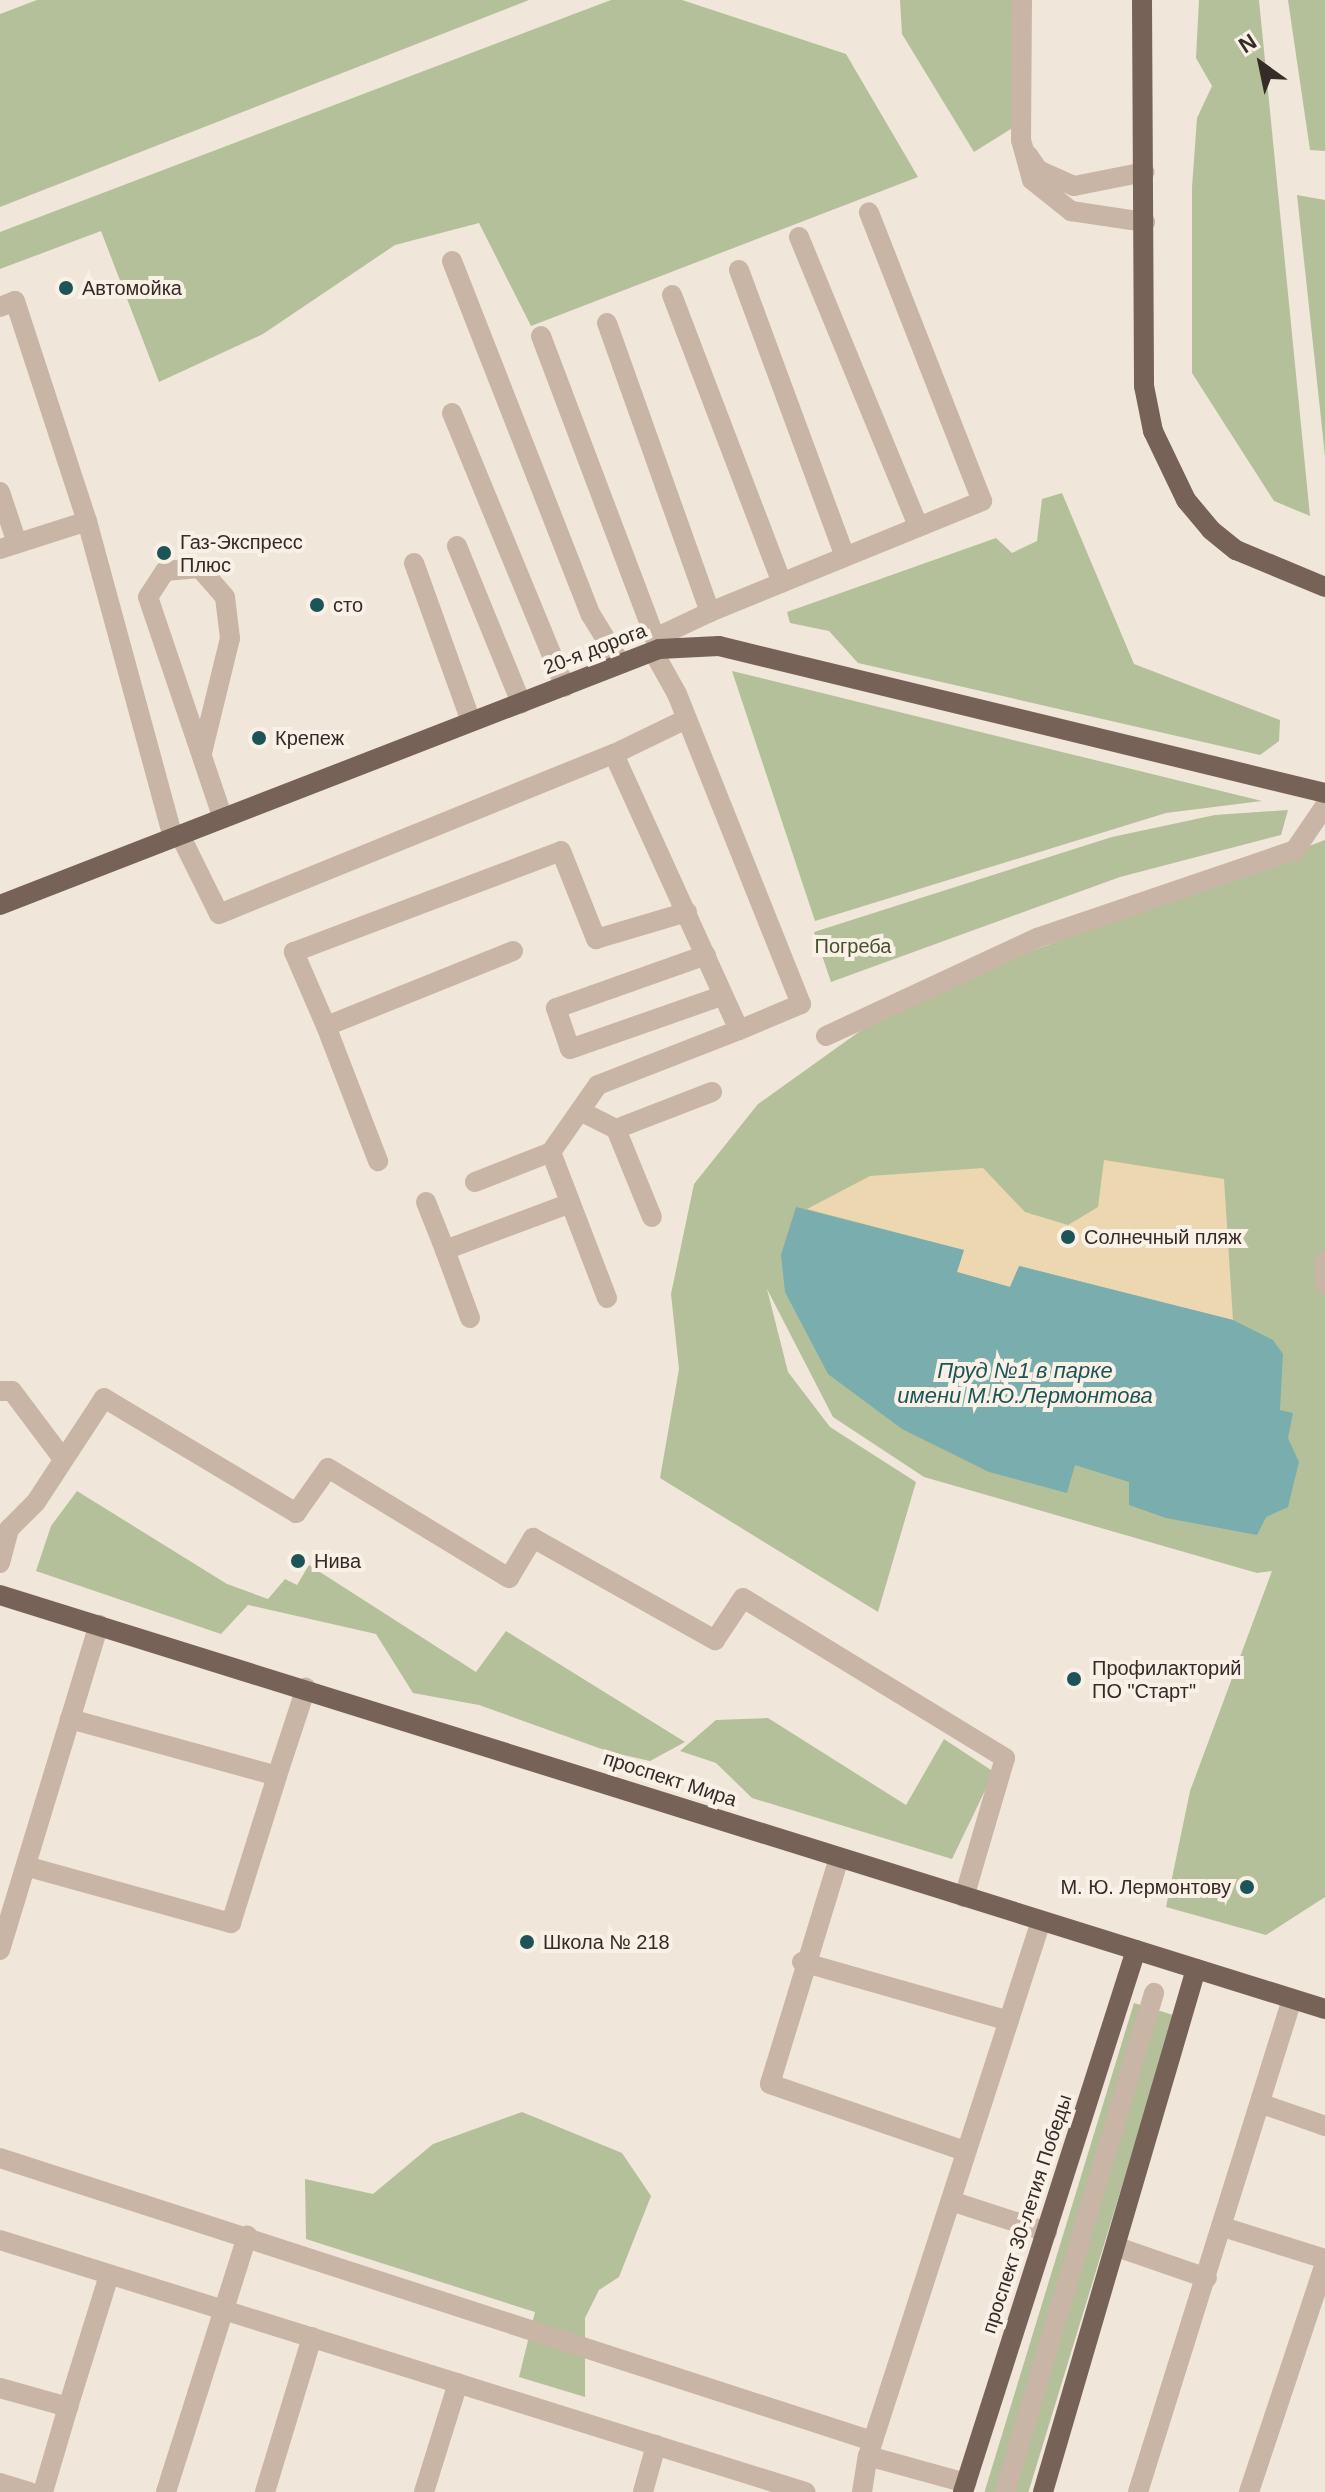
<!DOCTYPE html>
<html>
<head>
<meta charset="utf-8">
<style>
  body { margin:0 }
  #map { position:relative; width:1325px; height:2492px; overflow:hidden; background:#f1e6da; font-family:Arial,sans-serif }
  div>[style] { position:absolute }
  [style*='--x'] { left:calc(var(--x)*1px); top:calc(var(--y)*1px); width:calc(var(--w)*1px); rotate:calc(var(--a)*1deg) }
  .green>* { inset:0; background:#b4c09a; transform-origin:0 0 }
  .sand>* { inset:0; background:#edd7b0 }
  .water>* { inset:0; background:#79adae }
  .minor>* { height:20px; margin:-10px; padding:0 10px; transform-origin:10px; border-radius:10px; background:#c9b5a6 }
  .major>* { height:20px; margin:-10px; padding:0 10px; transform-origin:10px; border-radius:10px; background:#776258 }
  .dots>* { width:22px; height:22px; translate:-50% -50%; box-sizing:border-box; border:4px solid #f9f0e6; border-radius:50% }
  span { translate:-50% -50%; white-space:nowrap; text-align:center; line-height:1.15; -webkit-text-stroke:8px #f9f0e6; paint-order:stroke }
  .poi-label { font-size:20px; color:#352b27 }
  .left { translate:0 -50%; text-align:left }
  .right { translate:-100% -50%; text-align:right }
  .street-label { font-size:20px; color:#352b27 }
  .park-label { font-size:20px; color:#45532b }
  .water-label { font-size:22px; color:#1c5457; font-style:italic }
  .north { position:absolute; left:1221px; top:24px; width:80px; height:80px; -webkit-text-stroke:6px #f9f0e6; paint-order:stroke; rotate:327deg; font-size:22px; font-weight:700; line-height:32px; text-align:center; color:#352b27 }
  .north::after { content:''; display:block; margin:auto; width:28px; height:36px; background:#352b27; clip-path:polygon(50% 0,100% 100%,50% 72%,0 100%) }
</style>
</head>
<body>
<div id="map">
  <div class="green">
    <div style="clip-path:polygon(37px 0,529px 0,0 207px,0 14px)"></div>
    <div style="clip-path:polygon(611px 0,682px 0,846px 54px,918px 177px,531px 326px,479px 223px,395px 245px,263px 334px,159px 382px,101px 231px,0 269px,0 232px)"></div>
    <div style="clip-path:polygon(900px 0,1012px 0,1014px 127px,974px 152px,902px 34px)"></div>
    <div style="clip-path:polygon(1199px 0,1259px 0,1310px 516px,1274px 501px,1192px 373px,1192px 187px,1197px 118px,1212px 86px,1196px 58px)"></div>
    <div style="clip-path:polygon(1288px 0,1325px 0,1325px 151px,1310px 150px)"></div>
    <div style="clip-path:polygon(1297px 195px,1325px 200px,1325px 456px)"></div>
    <div style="clip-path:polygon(1062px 493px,1134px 664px,1280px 720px,1279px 741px,1260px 755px,858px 663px,829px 631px,790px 623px,787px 612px,996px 538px,1012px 553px,1037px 541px,1042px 499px)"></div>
    <div style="clip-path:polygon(732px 671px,1262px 801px,1166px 813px,815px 921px)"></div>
    <div style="clip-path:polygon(1288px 810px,1281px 835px,1120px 877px,831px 982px,814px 932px,1112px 837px,1215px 815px)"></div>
    <div style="clip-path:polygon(1325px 840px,1325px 1897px,1266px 1935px,1166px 1907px,1190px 1791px,1272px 1571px,1257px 1573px,924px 1477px,833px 1417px,767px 1289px,788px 1372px,830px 1427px,916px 1482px,878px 1612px,660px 1478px,679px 1369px,671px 1294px,694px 1184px,758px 1104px,905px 999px)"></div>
    <div style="clip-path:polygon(77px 1491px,227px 1584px,268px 1599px,285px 1579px,297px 1585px,309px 1565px,476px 1672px,506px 1631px,685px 1742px,650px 1761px,610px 1752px,479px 1705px,413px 1693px,376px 1634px,248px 1605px,221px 1634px,36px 1571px,51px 1526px)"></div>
    <div style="clip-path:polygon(768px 1718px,906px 1805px,944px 1739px,994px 1772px,952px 1859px,752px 1798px,716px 1763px,680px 1751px,716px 1720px)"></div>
    <div style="left:1134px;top:2003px;width:42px;height:512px;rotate:17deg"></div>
    <div style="clip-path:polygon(522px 2112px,622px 2153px,651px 2196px,619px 2277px,599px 2290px,585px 2318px,585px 2397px,519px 2377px,535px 2312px,306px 2239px,305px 2179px,373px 2194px,433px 2144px)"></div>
  </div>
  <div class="sand">
    <div style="clip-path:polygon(1104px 1160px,1224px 1179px,1233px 1320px,1020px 1266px,1010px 1287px,957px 1272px,963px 1250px,807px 1209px,870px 1176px,983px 1168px,1025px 1212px,1068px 1225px,1098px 1207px)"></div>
  </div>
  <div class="water">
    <div style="clip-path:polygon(796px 1207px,964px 1250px,957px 1272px,1010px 1287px,1019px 1266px,1233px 1320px,1273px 1340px,1283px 1354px,1280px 1410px,1293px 1413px,1288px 1438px,1299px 1462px,1288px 1507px,1266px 1517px,1257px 1535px,1166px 1518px,1129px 1505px,1129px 1482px,1075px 1465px,1067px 1493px,989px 1472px,902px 1429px,828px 1374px,785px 1292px,781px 1255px)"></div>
  </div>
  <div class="minor">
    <div style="--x:1022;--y:0;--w:140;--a:90.4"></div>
    <div style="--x:1021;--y:140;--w:41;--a:74.6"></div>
    <div style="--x:1032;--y:180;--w:50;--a:38.5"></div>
    <div style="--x:1071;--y:211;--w:75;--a:8.5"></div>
    <div style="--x:1028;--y:155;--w:18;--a:56"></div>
    <div style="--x:1038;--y:170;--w:39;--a:24"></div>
    <div style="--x:1074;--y:186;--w:72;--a:-11.2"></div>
    <div style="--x:799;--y:237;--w:313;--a:67.6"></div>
    <div style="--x:452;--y:261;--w:380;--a:68.6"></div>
    <div style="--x:591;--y:615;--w:57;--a:58.5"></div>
    <div style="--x:739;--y:270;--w:305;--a:69.7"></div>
    <div style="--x:672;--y:295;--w:308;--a:69.1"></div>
    <div style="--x:0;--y:307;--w:16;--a:-22"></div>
    <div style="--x:15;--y:301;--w:231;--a:71.9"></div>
    <div style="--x:87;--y:521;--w:328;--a:74.8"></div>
    <div style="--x:607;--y:323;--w:307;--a:70.4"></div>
    <div style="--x:541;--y:336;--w:323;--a:69.3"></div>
    <div style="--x:452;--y:413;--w:296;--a:67.6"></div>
    <div style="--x:0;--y:492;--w:54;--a:71.6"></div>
    <div style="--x:457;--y:546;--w:170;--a:67.8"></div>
    <div style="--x:0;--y:549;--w:91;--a:-17.8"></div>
    <div style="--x:414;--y:563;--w:168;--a:70.2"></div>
    <div style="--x:659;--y:649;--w:12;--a:-110"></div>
    <div style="--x:655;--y:638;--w:61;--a:-25.3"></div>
    <div style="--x:710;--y:612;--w:294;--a:-22.2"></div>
    <div style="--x:982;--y:501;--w:310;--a:-111.4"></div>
    <div style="--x:653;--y:651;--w:49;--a:60.8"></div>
    <div style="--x:677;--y:694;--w:334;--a:68.2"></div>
    <div style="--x:801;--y:1004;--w:67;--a:157.2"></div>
    <div style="--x:739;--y:1030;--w:303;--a:-114.4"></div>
    <div style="--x:614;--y:754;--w:78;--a:-25.9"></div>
    <div style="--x:202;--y:753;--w:118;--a:-76.3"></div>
    <div style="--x:230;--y:638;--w:41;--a:-97"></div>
    <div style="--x:225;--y:597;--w:38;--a:-131"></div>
    <div style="--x:200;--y:568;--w:35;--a:175"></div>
    <div style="--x:165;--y:571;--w:31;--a:123"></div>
    <div style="--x:148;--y:597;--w:233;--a:71.3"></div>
    <div style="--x:180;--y:835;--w:88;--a:63.7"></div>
    <div style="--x:219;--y:914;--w:426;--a:-22.1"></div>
    <div style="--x:513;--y:951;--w:201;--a:158.1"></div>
    <div style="--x:326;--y:1026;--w:81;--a:-113.4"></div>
    <div style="--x:294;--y:952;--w:285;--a:-20.7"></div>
    <div style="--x:561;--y:851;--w:95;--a:68.3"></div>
    <div style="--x:596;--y:939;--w:95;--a:-16.5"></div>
    <div style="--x:706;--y:955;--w:159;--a:160.5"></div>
    <div style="--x:556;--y:1008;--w:43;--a:71.1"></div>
    <div style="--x:570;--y:1049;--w:160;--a:-19.3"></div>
    <div style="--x:326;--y:1026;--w:145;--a:68.9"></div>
    <div style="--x:826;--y:1036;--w:233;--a:-24.9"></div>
    <div style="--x:1037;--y:938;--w:273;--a:-18.8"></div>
    <div style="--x:1295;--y:850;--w:53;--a:-55.7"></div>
    <div style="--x:580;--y:1111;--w:40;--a:26.6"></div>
    <div style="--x:616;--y:1129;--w:103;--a:-21.1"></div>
    <div style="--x:616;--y:1129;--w:95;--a:67.8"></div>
    <div style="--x:475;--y:1182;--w:82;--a:-21.5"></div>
    <div style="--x:426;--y:1202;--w:52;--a:68.4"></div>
    <div style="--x:1325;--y:1260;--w:25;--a:90"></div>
    <div style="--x:607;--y:1298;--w:156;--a:-111"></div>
    <div style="--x:551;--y:1152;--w:82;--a:-55"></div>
    <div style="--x:598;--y:1085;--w:151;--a:-21.3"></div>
    <div style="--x:470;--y:1318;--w:72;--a:-110.2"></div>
    <div style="--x:445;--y:1250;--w:134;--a:-20.5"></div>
    <div style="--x:0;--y:1391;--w:12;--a:0"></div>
    <div style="--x:12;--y:1391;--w:85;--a:53.1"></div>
    <div style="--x:0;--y:1563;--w:35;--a:-75"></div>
    <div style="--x:9;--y:1529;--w:38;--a:-45"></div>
    <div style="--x:36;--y:1502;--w:124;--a:-56.8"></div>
    <div style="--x:104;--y:1398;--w:224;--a:30.9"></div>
    <div style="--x:296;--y:1513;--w:55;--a:-54.6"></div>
    <div style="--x:328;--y:1468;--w:212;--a:31.3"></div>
    <div style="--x:509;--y:1578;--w:47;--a:-59"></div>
    <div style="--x:533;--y:1538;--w:209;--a:29.3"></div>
    <div style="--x:715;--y:1640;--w:50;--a:-56.3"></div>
    <div style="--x:743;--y:1598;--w:307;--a:31.4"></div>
    <div style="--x:1005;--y:1758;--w:145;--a:106.4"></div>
    <div style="--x:277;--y:1776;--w:93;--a:-71.8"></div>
    <div style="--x:839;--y:1858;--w:236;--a:107"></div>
    <div style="--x:770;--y:2084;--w:206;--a:19"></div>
    <div style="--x:29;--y:1867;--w:210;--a:15.5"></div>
    <div style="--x:231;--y:1923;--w:154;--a:-72.6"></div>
    <div style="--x:277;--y:1776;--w:215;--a:-164.6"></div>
    <div style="--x:0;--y:1950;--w:340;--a:-73.1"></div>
    <div style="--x:802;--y:1962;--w:215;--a:15.9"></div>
    <div style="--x:1262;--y:2104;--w:67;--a:19.2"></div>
    <div style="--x:0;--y:2158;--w:917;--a:17.98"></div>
    <div style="--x:951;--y:2201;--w:101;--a:17.9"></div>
    <div style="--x:1223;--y:2227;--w:107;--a:17.4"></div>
    <div style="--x:0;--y:2240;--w:844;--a:17.38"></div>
    <div style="--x:1117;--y:2247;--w:95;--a:19"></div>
    <div style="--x:0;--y:2388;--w:71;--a:15.6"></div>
    <div style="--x:68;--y:2407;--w:138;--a:-72.7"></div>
    <div style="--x:868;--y:2456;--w:562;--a:-72.08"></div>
    <div style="--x:0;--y:2483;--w:31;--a:17"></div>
    <div style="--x:43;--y:2492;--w:89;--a:-73.6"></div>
    <div style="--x:166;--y:2492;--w:269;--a:-72.4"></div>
    <div style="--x:265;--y:2492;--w:162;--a:-73.1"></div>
    <div style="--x:424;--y:2492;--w:114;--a:-72.7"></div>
    <div style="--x:643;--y:2492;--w:49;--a:-74.5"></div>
    <div style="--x:862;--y:2492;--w:36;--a:-81"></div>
    <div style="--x:868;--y:2456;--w:102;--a:15.4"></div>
    <div style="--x:1005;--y:2492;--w:521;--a:-73.37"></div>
    <div style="--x:1138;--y:2492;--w:516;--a:-72.65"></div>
    <div style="--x:1249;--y:2492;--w:240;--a:-71.6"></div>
  </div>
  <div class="major">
    <div style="--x:1142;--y:0;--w:386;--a:89.7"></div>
    <div style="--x:1144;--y:386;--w:46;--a:78.7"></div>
    <div style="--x:1153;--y:431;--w:76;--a:64.4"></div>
    <div style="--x:1186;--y:500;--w:39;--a:50"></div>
    <div style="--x:1211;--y:530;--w:32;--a:39"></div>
    <div style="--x:1236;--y:550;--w:96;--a:22.6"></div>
    <div style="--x:0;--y:905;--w:707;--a:-21.23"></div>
    <div style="--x:659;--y:649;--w:60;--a:-2.9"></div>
    <div style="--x:719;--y:646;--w:624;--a:13.64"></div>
    <div style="--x:0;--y:1595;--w:1388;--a:17.35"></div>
    <div style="--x:963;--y:2492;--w:569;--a:-72.3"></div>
    <div style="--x:1043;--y:2492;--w:545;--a:-73.69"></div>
  </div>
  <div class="dots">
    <div style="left:66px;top:288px;background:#1c5457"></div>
    <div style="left:164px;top:553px;background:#1c5457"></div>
    <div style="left:317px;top:605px;background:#1c5457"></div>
    <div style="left:259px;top:738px;background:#1c5457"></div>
    <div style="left:1068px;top:1237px;background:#1c5457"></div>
    <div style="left:298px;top:1561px;background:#1c5457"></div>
    <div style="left:1074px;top:1679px;background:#1c5457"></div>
    <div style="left:1247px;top:1887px;background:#1c5457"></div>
    <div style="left:527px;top:1942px;background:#1c5457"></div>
  </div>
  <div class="poi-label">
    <span class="left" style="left:82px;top:288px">Автомойка</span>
    <span class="left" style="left:180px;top:554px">Газ-Экспресс<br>Плюс</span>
    <span class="left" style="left:333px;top:605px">сто</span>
    <span class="left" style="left:275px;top:738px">Крепеж</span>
    <span class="left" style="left:1084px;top:1237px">Солнечный пляж</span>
    <span class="left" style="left:314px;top:1561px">Нива</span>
    <span class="left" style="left:1092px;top:1680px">Профилакторий<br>ПО "Старт"</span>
    <span class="right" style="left:1231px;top:1887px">М. Ю. Лермонтову</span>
    <span class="left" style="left:543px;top:1942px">Школа № 218</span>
  </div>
  <div class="street-label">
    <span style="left:595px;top:649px;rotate:-21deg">20-я дорога</span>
    <span style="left:670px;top:1779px;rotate:18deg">проспект Мира</span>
    <span style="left:1027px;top:2214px;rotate:-72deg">проспект 30-летия Победы</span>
  </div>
  <div class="park-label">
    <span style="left:853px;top:946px">Погреба</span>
  </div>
  <div class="water-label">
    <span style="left:1025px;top:1383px">Пруд №1 в парке<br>имени М.Ю.Лермонтова</span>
  </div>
  <div class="north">N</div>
</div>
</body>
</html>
